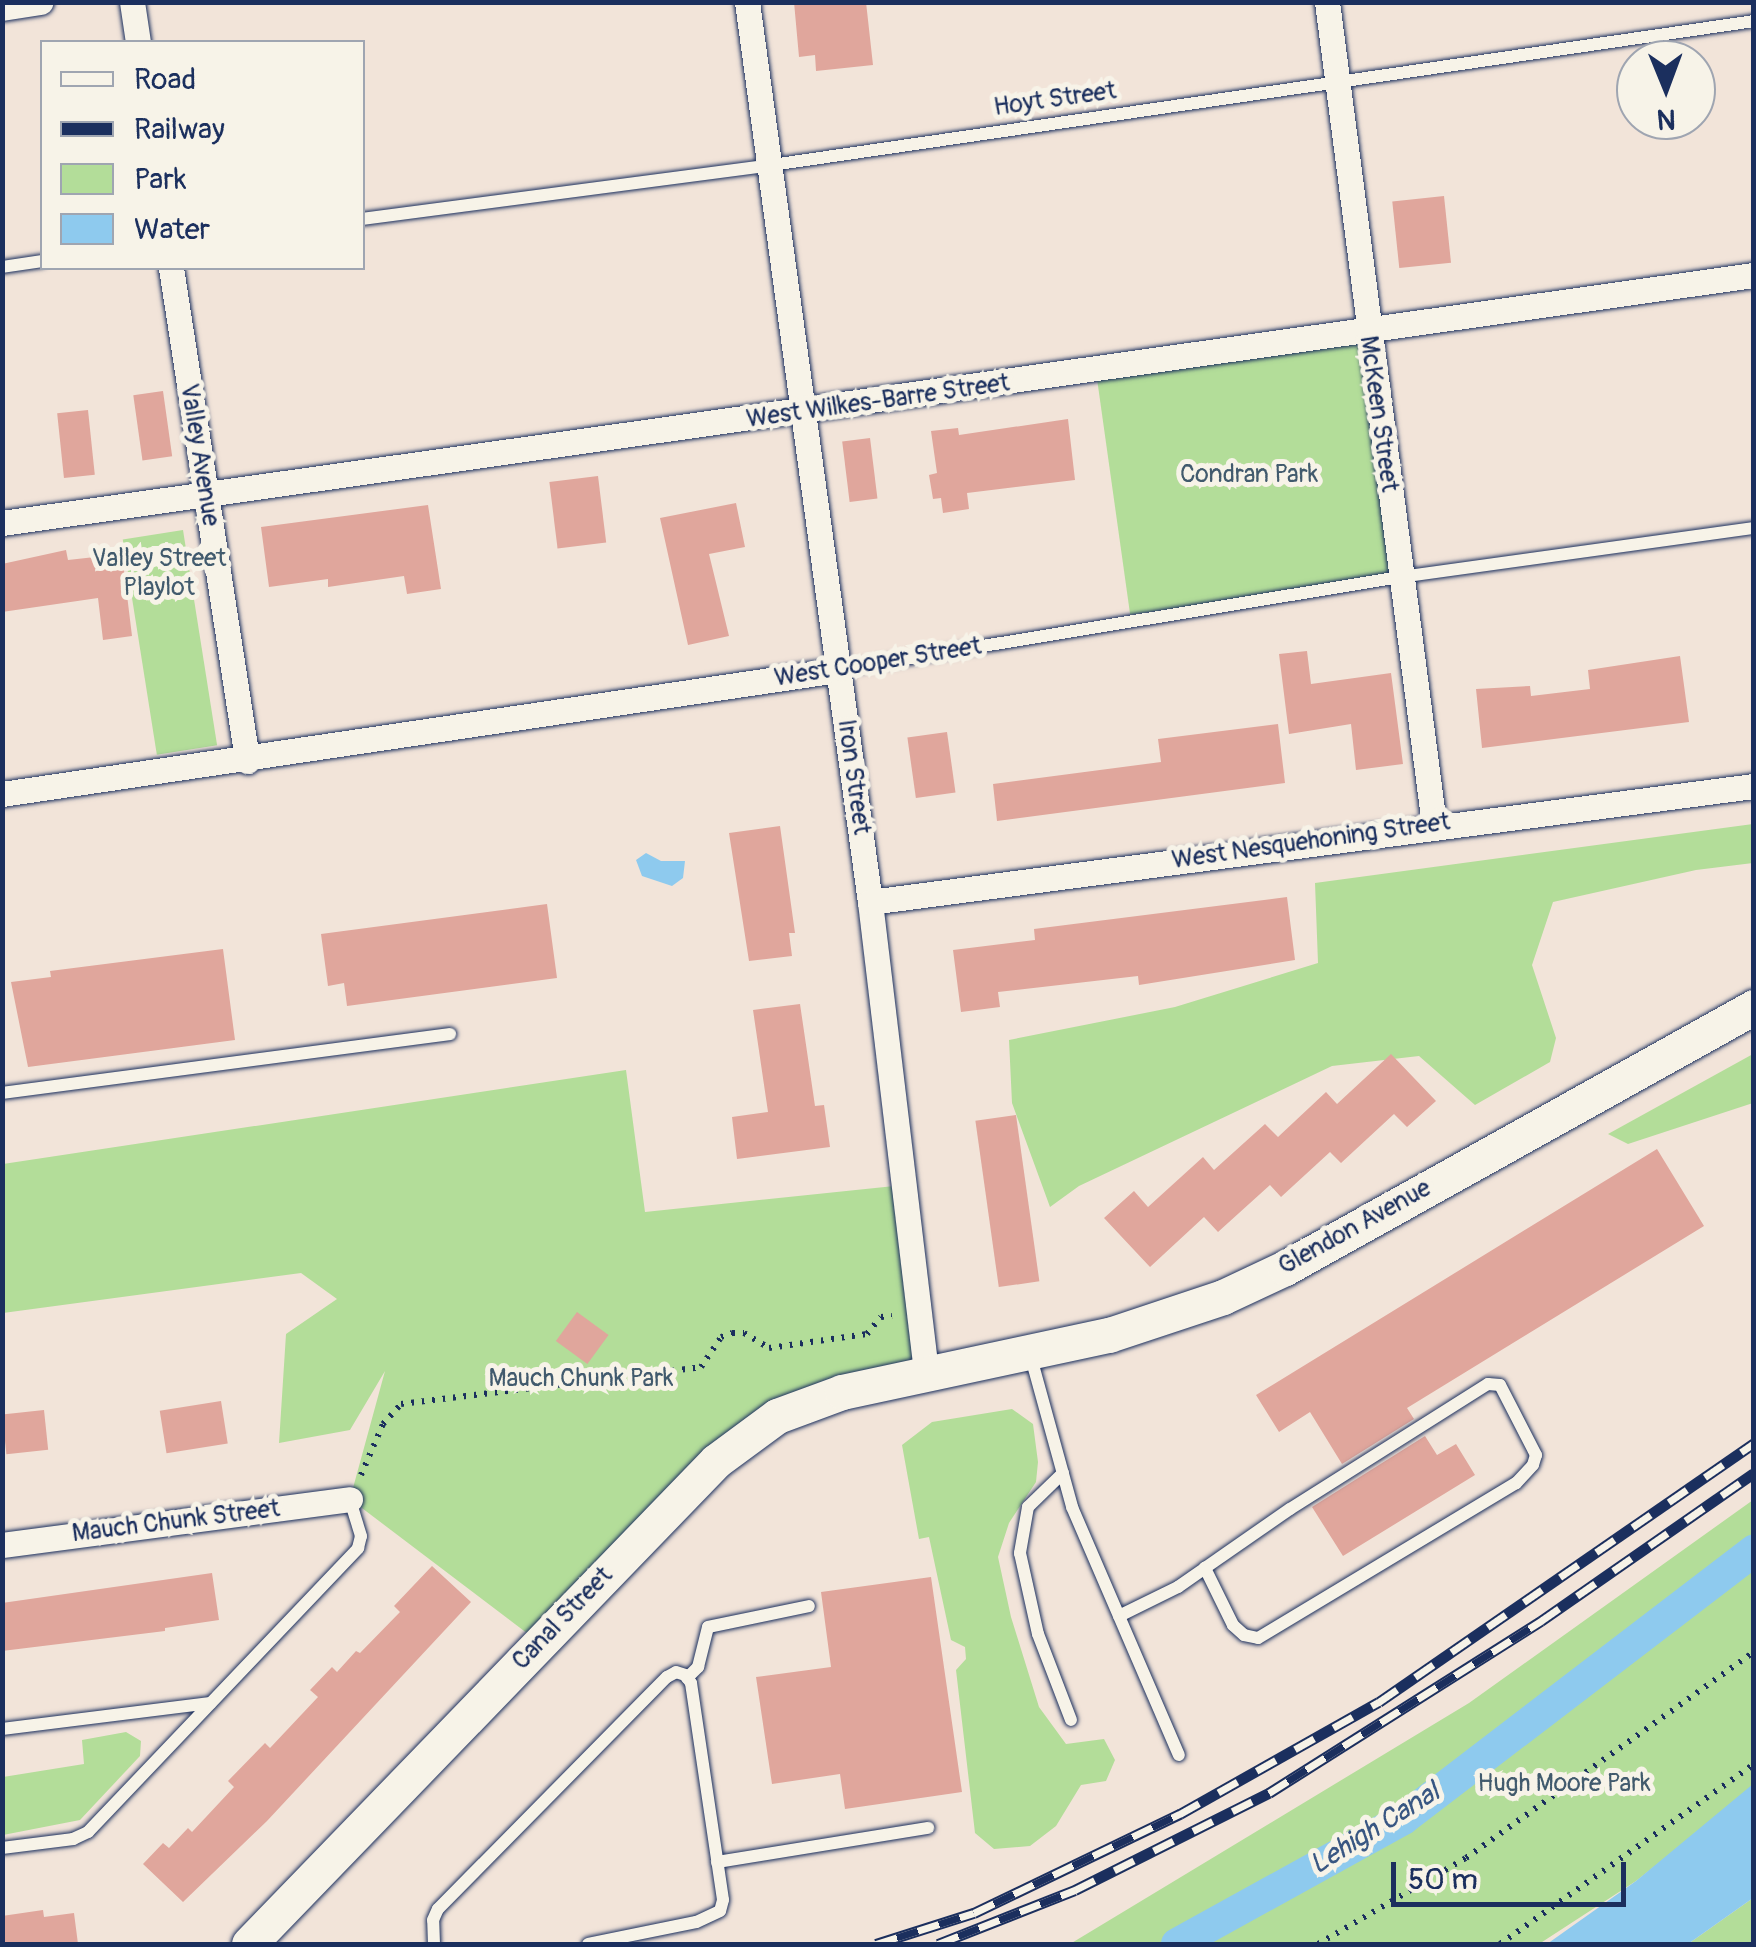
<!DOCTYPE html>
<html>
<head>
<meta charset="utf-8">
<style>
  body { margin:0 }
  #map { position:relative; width:1756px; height:1947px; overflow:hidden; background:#f2e4d9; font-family:Pangolin,sans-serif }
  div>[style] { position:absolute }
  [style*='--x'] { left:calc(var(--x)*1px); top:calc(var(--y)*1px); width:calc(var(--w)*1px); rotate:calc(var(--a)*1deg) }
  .green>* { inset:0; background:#b3dd99; transform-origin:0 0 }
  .water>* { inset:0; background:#8ecaee }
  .canal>* { height:32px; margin:-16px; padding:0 16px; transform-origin:16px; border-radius:16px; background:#8ecaee }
  .building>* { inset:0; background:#e0a69c; transform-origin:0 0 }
  .path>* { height:6px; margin-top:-3px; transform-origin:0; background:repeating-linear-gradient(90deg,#1b2f5e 0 2.5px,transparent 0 10.5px) }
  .roads { filter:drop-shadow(0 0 2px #1b2f5e) drop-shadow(0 0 2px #1b2f5e) }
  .lane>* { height:12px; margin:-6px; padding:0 6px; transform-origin:6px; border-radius:6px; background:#f7f3e8 }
  .street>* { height:25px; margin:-12.5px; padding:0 12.5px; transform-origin:12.5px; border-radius:12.5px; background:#f7f3e8 }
  .secondary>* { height:35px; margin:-17.5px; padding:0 17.5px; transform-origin:17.5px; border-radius:17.5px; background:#f7f3e8 }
  .rail>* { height:11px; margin-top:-5.5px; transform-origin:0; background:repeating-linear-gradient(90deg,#f7f3e8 0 22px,#1b2f5e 0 44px); box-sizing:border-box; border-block:2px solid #1b2f5e }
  span { translate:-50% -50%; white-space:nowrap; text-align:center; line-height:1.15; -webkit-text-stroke:10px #f7f3e8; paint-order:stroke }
  .street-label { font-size:25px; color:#1b2f5e }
  .park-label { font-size:25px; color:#415a6d }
  .water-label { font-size:28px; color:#385682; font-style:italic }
  .frame { position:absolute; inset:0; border:5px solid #1b2f5e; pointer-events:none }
  .legend { position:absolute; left:40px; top:40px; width:325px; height:230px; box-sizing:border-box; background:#f7f3e8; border:2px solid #9fa5b1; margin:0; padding:12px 18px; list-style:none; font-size:30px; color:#1b2f5e }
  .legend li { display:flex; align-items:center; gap:20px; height:50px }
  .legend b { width:50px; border:2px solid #9fa5b1 }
  .north { position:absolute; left:1616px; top:40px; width:100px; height:100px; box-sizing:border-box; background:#f7f3e8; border:2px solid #9fa5b1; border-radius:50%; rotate:179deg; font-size:28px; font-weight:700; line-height:40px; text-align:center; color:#1b2f5e }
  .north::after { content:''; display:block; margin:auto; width:35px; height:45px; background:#1b2f5e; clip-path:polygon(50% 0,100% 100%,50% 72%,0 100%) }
  .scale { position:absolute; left:1391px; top:1862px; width:235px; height:45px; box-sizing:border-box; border:5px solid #1b2f5e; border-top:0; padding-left:12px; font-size:30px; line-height:35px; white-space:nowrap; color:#1b2f5e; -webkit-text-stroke:8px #f7f3e8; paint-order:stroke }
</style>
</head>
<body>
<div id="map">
  <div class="green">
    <div style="left:1367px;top:331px;width:248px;height:274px;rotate:82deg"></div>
    <div style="left:183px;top:530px;width:218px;height:61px;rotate:81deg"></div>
    <div style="clip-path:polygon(1753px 824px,1753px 863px,1696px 870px,1553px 902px,1532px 965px,1556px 1038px,1550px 1062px,1475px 1105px,1419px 1056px,1332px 1066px,1079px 1186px,1050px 1207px,1012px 1103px,1009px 1040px,1175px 1007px,1318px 963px,1315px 883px)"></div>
    <div style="clip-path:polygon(1753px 1054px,1753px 1103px,1628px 1144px,1608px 1134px)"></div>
    <div style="clip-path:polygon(626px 1070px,645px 1212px,904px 1185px,926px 1374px,741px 1441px,540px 1643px,350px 1499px,385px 1371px,350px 1430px,279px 1443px,286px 1334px,337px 1299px,301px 1273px,3px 1313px,3px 1164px)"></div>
    <div style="clip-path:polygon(1012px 1409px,1033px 1424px,1038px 1462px,1036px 1482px,1009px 1523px,998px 1557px,1011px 1617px,1039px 1707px,1066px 1744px,1104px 1739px,1115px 1760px,1106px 1781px,1081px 1785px,1056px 1826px,1030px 1846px,994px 1849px,975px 1833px,956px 1670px,966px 1659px,965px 1647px,951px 1640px,929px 1537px,919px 1539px,902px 1445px,932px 1422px)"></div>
    <div style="clip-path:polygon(1753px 1500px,1753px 1788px,1636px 1881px,1539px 1944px,1070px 1944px,1469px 1703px)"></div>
    <div style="clip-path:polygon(126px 1732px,141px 1741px,140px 1756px,80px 1820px,3px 1835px,3px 1777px,84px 1764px,82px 1740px)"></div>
    <div style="clip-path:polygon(1753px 1898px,1753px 1944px,1688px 1944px)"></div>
  </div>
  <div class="water">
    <div style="clip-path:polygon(646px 853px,661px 861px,685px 861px,683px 878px,672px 886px,642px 876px,636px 860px)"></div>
    <div style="clip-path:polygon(1753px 1784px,1753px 1898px,1688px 1944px,1547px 1944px,1636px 1881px)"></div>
  </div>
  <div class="canal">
    <div style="--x:1177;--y:1944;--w:258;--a:-28.9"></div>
    <div style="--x:1403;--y:1819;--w:442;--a:-37.4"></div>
  </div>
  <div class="building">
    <div style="clip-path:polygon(794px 2px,866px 2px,873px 65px,816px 71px,815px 55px,799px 57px)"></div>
    <div style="left:1444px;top:196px;width:67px;height:52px;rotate:84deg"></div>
    <div style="left:163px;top:391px;width:66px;height:30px;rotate:82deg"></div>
    <div style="left:88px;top:410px;width:65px;height:31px;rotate:84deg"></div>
    <div style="clip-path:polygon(1068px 419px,1075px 480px,967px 493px,969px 509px,943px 513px,941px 498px,933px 499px,929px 475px,937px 473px,931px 431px,958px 428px,959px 435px)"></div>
    <div style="left:870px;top:438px;width:61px;height:28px;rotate:83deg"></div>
    <div style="left:598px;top:476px;width:67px;height:49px;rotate:83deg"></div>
    <div style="clip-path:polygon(736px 503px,745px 547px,709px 554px,729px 636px,688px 645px,660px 518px)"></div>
    <div style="clip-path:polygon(428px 505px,441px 589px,407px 594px,404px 576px,328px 587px,328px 579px,269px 587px,261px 527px)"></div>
    <div style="clip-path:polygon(66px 550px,68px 560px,122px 554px,132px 636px,103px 640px,98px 598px,2px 612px,2px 564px)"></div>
    <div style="clip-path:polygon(1307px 651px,1311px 684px,1391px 673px,1403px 764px,1356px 770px,1351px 724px,1289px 734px,1279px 654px)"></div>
    <div style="clip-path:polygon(1680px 656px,1689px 722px,1482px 748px,1476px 689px,1530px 686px,1531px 696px,1590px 689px,1588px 670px)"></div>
    <div style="clip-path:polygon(1278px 724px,1285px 783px,997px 821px,993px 784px,1161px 762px,1158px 739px)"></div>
    <div style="left:947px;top:732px;width:61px;height:40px;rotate:82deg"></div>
    <div style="clip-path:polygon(780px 826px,795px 933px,789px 933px,792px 956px,749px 961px,729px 833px)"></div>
    <div style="clip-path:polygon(1287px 897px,1295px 960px,1139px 985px,1138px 976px,998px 992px,1000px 1007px,961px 1012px,953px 950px,1035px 940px,1034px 929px)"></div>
    <div style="clip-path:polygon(547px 904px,557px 978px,347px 1006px,344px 983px,328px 986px,321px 934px)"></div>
    <div style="clip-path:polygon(223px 949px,235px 1040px,28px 1067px,11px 982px,51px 977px,50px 971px)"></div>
    <div style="clip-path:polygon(800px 1004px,815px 1106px,824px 1105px,830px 1147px,737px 1159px,732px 1117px,768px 1112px,753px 1010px)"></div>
    <div style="clip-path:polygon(1391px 1054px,1436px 1101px,1407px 1127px,1394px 1114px,1341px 1163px,1330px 1152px,1281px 1197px,1270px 1185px,1218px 1232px,1204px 1217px,1150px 1267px,1104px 1218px,1134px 1191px,1148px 1207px,1203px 1157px,1214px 1170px,1265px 1124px,1278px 1137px,1326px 1092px,1337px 1104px)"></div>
    <div style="left:1016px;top:1115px;width:168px;height:41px;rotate:82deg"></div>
    <div style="clip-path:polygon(1657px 1149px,1704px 1226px,1407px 1408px,1414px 1419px,1342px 1464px,1310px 1412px,1279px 1432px,1256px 1395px)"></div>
    <div style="left:577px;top:1312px;width:39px;height:36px;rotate:36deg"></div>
    <div style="left:221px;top:1401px;width:43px;height:62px;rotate:81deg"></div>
    <div style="left:44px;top:1410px;width:40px;height:42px;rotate:84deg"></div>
    <div style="clip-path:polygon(1425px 1436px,1437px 1455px,1456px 1444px,1475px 1475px,1343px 1556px,1312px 1507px)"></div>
    <div style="clip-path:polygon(432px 1566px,471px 1602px,267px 1821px,183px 1902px,143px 1864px,163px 1843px,169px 1848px,188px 1828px,192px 1832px,234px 1787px,228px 1781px,265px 1743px,270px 1748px,318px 1697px,310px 1690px,332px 1667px,337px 1672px,356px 1651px,360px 1653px,400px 1612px,394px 1606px)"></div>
    <div style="clip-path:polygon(212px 1573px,219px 1620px,165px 1628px,165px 1631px,2px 1651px,2px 1603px)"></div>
    <div style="clip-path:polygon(931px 1577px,962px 1792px,845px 1809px,840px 1774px,772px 1784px,756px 1677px,831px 1667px,821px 1592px)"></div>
    <div style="clip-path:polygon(43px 1910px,44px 1917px,74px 1913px,78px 1944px,2px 1944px,2px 1916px)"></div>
  </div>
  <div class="path">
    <div style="--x:361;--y:1475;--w:56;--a:-66.7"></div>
    <div style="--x:383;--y:1424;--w:27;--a:-48"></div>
    <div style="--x:401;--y:1404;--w:302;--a:-7"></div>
    <div style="--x:701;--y:1367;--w:36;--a:-56"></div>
    <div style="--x:721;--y:1337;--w:12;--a:-20"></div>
    <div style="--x:732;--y:1333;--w:12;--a:0"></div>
    <div style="--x:744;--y:1333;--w:29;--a:31"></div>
    <div style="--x:769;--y:1348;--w:99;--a:-8.1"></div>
    <div style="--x:867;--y:1334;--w:22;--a:-51"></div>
    <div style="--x:881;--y:1317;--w:11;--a:-5"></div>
    <div style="--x:1318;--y:1944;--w:171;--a:-30.2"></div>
    <div style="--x:1466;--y:1858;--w:354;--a:-35.6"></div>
    <div style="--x:1500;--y:1944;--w:311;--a:-35.3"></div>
  </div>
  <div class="roads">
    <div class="lane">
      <div style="--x:362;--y:219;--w:414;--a:-7.5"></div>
      <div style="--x:772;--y:165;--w:993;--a:-8.34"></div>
      <div style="--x:2;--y:267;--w:40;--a:-8.5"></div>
      <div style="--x:838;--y:670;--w:570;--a:-9.4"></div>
      <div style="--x:1400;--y:577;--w:357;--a:-7.9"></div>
      <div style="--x:2;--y:1093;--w:452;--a:-7.5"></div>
      <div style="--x:1030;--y:1354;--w:159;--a:74.6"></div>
      <div style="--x:1072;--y:1507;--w:270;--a:66.7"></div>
      <div style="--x:1063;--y:1473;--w:49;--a:135.8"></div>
      <div style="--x:1028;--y:1507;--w:47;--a:99.9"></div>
      <div style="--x:1020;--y:1553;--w:83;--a:77.5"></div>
      <div style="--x:1038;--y:1634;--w:92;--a:69"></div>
      <div style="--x:1119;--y:1616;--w:66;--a:-26.2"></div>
      <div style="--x:1178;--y:1587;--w:33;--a:-35"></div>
      <div style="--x:1205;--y:1568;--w:103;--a:-34.8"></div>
      <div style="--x:1290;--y:1509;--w:234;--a:-32.3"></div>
      <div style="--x:1488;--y:1384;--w:12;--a:5"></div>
      <div style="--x:1500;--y:1385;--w:79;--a:62.8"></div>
      <div style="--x:1536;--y:1455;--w:10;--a:107"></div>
      <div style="--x:1533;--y:1465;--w:25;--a:133"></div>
      <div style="--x:1516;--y:1483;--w:301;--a:149"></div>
      <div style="--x:1258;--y:1638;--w:14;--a:-168"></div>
      <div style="--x:1244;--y:1635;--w:15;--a:-138"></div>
      <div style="--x:1233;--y:1625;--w:64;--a:-116.2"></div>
      <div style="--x:687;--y:1678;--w:16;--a:-45"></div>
      <div style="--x:698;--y:1667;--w:41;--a:-76"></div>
      <div style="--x:708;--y:1627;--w:103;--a:-11.7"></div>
      <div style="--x:2;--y:1729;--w:210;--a:-7.1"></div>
      <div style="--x:2;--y:1848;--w:72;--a:-7.2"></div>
      <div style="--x:73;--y:1839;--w:17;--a:-25"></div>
      <div style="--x:88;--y:1832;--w:392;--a:-46.4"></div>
      <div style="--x:358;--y:1548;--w:12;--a:-76"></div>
      <div style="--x:361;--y:1536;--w:39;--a:-107"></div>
      <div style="--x:717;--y:1862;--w:214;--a:-9.2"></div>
      <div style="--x:434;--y:1944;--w:24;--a:-92"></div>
      <div style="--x:433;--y:1920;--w:12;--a:-66"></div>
      <div style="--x:438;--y:1909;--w:326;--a:-45.4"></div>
      <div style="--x:667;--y:1677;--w:10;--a:-29"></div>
      <div style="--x:676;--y:1672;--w:9;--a:18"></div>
      <div style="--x:685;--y:1675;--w:10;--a:53"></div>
      <div style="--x:691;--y:1683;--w:219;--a:81.6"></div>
      <div style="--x:723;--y:1900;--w:11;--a:105"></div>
      <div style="--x:720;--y:1911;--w:26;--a:155"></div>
      <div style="--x:696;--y:1922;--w:110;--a:168.5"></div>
    </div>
    <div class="street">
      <div style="--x:132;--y:2;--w:40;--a:81.5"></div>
      <div style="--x:747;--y:2;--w:908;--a:82.22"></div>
      <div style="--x:870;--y:902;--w:475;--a:83.2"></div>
      <div style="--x:1327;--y:2;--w:830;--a:82.59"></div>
      <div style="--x:2;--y:8;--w:39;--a:-9"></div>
      <div style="--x:171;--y:268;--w:499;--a:81.2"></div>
      <div style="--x:2;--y:523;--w:1769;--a:-8.06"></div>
      <div style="--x:2;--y:794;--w:845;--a:-8.44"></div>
      <div style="--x:870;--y:902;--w:892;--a:-7.48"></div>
      <div style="--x:2;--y:1545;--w:351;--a:-7.5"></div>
    </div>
    <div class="secondary">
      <div style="--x:249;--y:1944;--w:672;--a:-45.96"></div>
      <div style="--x:716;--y:1461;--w:76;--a:-36.4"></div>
      <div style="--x:777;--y:1416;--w:69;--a:-20.3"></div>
      <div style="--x:842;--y:1392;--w:273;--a:-12.1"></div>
      <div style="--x:1109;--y:1335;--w:120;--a:-18.4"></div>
      <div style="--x:1223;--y:1297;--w:68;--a:-25.1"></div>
      <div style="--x:1285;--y:1268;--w:537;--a:-29.1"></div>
    </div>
  </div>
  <div class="rail">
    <div style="--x:876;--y:1944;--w:103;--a:-17.6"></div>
    <div style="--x:974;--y:1913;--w:229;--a:-25.7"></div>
    <div style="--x:1180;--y:1814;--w:228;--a:-29.4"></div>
    <div style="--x:1379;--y:1702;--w:456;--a:-34.6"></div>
    <div style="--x:938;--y:1944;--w:147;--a:-21.5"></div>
    <div style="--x:1075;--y:1890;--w:217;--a:-26.6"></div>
    <div style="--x:1269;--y:1793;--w:322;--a:-32.3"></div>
    <div style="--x:1541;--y:1621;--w:259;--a:-34.8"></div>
  </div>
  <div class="street-label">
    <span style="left:1055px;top:100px;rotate:-8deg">Hoyt Street</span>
    <span style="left:878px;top:402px;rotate:-8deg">West Wilkes-Barre Street</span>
    <span style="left:1378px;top:414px;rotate:82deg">McKeen Street</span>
    <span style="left:199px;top:455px;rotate:81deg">Valley Avenue</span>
    <span style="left:878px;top:663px;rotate:-9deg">West Cooper Street</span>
    <span style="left:853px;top:777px;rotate:82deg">Iron Street</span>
    <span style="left:1311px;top:842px;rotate:-8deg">West Nesquehoning Street</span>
    <span style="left:1355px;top:1228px;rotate:-29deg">Glendon Avenue</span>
    <span style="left:176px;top:1522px;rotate:-7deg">Mauch Chunk Street</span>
    <span style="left:563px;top:1619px;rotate:-46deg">Canal Street</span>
  </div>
  <div class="park-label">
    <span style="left:1249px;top:475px">Condran Park</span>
    <span style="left:159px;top:574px">Valley Street<br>Playlot</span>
    <span style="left:581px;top:1379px">Mauch Chunk Park</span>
    <span style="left:1564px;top:1784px">Hugh Moore Park</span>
  </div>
  <div class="water-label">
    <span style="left:1375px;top:1829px;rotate:-32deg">Lehigh Canal</span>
  </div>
  <div class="frame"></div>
  <ul class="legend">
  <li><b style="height:12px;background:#f7f3e8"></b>Road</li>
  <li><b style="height:12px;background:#1b2f5e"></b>Railway</li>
  <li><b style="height:28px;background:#b3dd99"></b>Park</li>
  <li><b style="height:28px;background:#8ecaee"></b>Water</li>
  </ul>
  <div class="north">N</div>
  <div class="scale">50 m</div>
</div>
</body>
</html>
